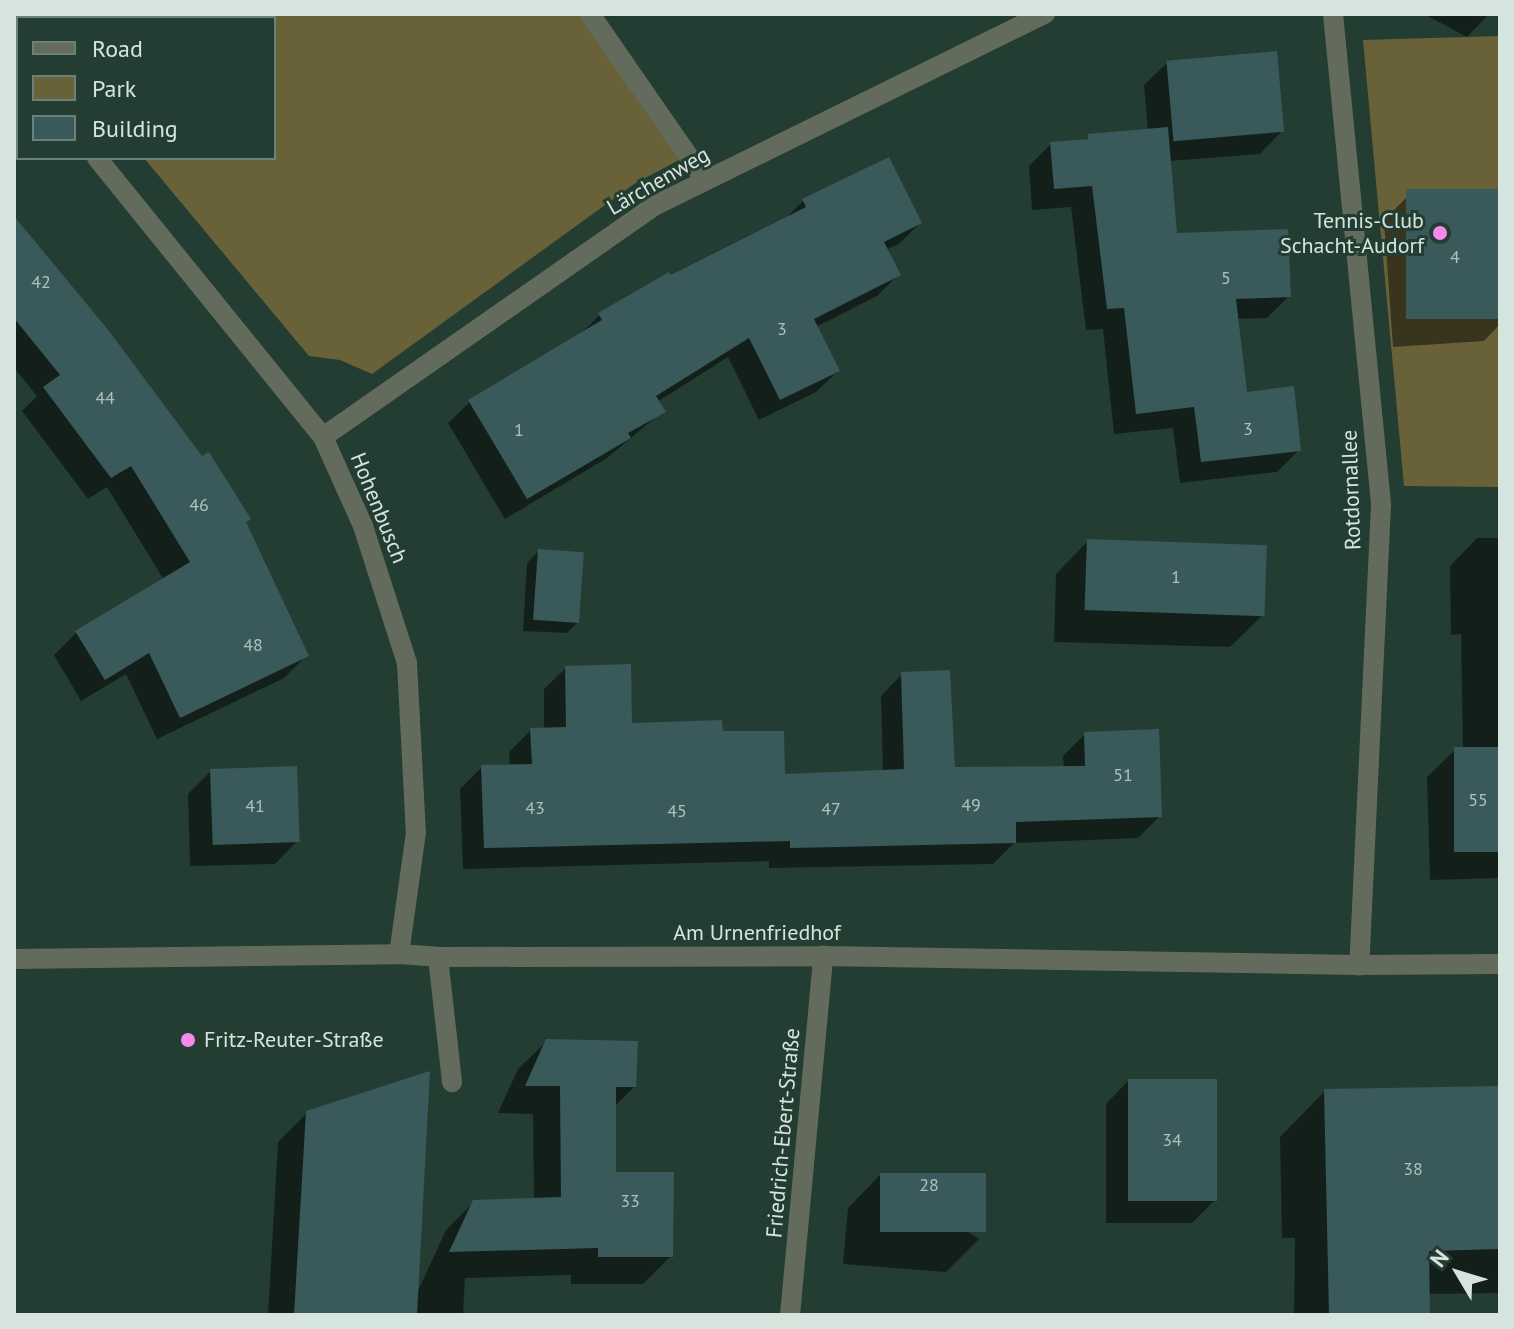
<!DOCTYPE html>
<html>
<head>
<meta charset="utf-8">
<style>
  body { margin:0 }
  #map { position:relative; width:1514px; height:1329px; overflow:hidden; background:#243d32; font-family:"PT Sans",sans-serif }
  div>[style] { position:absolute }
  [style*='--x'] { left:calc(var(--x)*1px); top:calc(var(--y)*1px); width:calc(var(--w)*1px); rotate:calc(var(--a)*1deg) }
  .green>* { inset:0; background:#696239 }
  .shadow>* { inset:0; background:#0007 }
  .building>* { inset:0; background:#3a595a; transform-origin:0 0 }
  .lane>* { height:20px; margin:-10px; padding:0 10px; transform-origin:10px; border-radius:10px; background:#636c5c }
  .street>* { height:20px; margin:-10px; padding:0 10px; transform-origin:10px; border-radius:10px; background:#636c5c }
  .dots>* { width:22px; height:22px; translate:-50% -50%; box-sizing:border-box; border:4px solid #243d32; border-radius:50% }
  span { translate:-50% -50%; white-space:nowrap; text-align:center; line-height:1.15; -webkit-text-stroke:6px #243d32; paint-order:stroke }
  .number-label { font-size:18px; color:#afc1bd }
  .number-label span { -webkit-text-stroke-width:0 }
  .street-label { font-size:22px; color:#d6e4de }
  .poi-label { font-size:22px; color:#d6e4de }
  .right { translate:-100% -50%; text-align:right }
  .left { translate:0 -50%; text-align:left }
  .frame { position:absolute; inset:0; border:16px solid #d6e4de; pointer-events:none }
  .legend { position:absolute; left:16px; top:16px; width:260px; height:144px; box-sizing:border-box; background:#243d32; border:2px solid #6b8077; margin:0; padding:10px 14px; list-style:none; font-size:24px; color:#d6e4de }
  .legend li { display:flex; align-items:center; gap:16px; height:40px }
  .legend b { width:40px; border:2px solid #6b8077 }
  .north { position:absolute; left:1418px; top:1233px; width:80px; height:80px; -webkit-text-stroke:6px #243d32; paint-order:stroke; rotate:308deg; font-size:22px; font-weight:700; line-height:32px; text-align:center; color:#d6e4de }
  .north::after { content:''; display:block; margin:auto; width:28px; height:36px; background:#d6e4de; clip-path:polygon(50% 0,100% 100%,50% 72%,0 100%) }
</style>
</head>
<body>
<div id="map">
  <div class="green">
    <div style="clip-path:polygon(101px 14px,579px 14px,679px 160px,634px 184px,372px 374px,340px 360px,309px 356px,144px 158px,274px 158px,274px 18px,96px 18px)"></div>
    <div style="clip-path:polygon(1500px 36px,1500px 487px,1404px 486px,1363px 40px)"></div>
  </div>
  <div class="shadow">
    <div style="clip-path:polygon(1424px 14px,1489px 14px,1467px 37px)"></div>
    <div style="clip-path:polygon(1167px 63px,1282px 131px,1260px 154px,1169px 161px,1175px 235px,1289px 296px,1267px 318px,1236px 319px,1245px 394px,1299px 450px,1277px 472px,1180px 483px,1173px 428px,1114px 434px,1103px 329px,1086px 330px,1071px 207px,1032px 210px,1029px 166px,1051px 144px,1148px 131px,1144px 85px)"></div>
    <div style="clip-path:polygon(1407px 197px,1500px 216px,1500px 324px,1484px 341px,1393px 347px,1384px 220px)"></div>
    <div style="clip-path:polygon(803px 201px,920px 223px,899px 244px,886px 250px,899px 274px,877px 296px,816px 327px,838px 371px,816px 392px,759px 420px,728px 357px,657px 402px,663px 411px,607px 458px,505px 519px,448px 423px,470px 402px,578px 336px,600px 315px,783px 221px)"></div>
    <div style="clip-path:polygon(14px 218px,244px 523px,307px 655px,284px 678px,157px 739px,126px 674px,81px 701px,54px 655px,77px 632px,164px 580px,107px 487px,88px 499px,22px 411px,37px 396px,14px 368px)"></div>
    <div style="clip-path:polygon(1477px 538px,1500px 538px,1500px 878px,1430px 880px,1427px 777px,1455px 750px,1463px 750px,1461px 634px,1451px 635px,1450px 566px)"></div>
    <div style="clip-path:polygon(1088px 541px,1263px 615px,1230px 647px,1054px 642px,1056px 574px)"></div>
    <div style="clip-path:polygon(539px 551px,578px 622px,567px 633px,523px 631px,527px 563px)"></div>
    <div style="clip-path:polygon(566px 668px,630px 725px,721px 733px,783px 776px,883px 772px,881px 696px,902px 674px,953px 769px,1064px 768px,1063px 756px,1085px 734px,1160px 816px,1138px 838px,1014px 843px,993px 864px,769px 868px,769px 861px,463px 869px,460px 789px,482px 767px,510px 766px,509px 752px,531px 730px,544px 730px,544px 689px)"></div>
    <div style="clip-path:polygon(211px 771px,297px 841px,275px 864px,190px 866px,188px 794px)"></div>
    <div style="clip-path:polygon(547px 1041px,635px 1086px,614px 1107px,614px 1174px,671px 1256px,643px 1284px,571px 1284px,571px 1275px,465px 1278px,463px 1315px,268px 1315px,278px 1142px,307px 1113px,416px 1295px,446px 1230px,474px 1202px,534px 1200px,533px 1114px,498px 1113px,518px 1069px)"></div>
    <div style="clip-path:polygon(1128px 1081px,1214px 1201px,1192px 1223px,1106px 1223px,1106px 1104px)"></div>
    <div style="clip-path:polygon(1500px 1088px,1500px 1293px,1428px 1294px,1428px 1315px,1294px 1315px,1295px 1238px,1282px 1238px,1280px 1137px,1325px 1091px)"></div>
    <div style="clip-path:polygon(880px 1175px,979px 1239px,946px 1272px,843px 1264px,848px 1208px)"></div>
  </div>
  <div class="building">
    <div style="left:1277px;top:51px;width:81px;height:111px;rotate:85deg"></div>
    <div style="clip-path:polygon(1168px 127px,1177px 233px,1288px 229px,1291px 297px,1236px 299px,1247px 392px,1294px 386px,1301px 451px,1201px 462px,1194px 407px,1136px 414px,1124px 308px,1107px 309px,1092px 186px,1054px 189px,1050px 142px,1088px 139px,1088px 134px)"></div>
    <div style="clip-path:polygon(889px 157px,922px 223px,884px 242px,901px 275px,814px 319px,840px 371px,780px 400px,749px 338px,656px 396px,666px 412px,628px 433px,631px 438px,527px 499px,468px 400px,602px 320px,598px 313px,669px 272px,671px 275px,806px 207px,802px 199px)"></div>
    <div style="left:1500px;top:189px;width:130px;height:94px;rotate:90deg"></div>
    <div style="clip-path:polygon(14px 216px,109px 331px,202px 456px,209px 452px,251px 519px,246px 522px,309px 656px,180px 718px,149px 653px,105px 680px,75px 631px,190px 562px,131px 466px,111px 478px,43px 387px,60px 375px,14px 318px)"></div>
    <div style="left:1087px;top:539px;width:180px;height:71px;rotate:2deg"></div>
    <div style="left:538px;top:549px;width:46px;height:71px;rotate:4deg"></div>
    <div style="clip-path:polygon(631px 664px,632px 723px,722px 720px,723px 731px,784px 731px,785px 774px,904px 769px,901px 672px,950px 670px,955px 767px,1085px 766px,1084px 732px,1159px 729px,1162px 817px,1016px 822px,1016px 843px,790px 848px,790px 841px,484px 848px,481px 765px,532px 764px,530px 728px,566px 727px,565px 666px)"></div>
    <div style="left:1500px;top:747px;width:105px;height:46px;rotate:90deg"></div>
    <div style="left:297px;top:766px;width:76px;height:87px;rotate:88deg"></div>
    <div style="clip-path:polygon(546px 1039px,638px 1041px,636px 1087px,616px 1087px,616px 1172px,674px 1172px,673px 1257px,598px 1257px,598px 1248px,449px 1252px,473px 1200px,561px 1197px,560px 1086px,525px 1086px)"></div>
    <div style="clip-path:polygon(430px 1071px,417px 1315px,294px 1315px,306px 1111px)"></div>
    <div style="left:1128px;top:1079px;width:89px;height:122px"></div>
    <div style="clip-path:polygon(1500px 1086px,1500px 1249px,1429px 1251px,1430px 1315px,1329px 1315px,1324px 1089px)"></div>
    <div style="left:880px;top:1173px;width:106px;height:59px"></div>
  </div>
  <div class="lane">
    <div style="--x:590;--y:14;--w:202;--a:55.3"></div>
    <div style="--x:438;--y:957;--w:126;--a:83.6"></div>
  </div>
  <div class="street">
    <div style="--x:1333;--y:14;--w:493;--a:84.4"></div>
    <div style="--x:1381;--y:505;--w:461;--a:92.7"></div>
    <div style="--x:14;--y:56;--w:6;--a:51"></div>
    <div style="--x:97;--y:158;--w:359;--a:51"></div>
    <div style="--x:323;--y:437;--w:98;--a:65.8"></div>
    <div style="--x:363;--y:526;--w:144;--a:72.2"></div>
    <div style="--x:407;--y:663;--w:169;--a:87"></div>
    <div style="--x:416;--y:832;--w:123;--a:97.9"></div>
    <div style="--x:323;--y:437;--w:404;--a:-34.9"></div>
    <div style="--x:654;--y:206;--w:436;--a:-26.2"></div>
    <div style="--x:14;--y:959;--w:385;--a:-0.7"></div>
    <div style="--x:399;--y:954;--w:39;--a:4"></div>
    <div style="--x:438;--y:957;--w:385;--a:-0.1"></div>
    <div style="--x:823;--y:956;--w:536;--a:0.96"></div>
    <div style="--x:1359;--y:965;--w:141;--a:-0.4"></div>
    <div style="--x:790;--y:1315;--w:361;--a:-84.7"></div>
  </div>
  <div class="dots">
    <div style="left:1440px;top:233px;background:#f888ea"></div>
    <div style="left:188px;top:1040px;background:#f888ea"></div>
  </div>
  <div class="number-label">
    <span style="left:1455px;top:257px">4</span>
    <span style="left:1226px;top:278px">5</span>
    <span style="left:41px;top:282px">42</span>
    <span style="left:782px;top:329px">3</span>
    <span style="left:105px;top:398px">44</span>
    <span style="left:1248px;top:429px">3</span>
    <span style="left:519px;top:430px">1</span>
    <span style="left:199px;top:505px">46</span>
    <span style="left:1176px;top:577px">1</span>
    <span style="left:253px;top:645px">48</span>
    <span style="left:1123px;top:775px">51</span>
    <span style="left:1478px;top:800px">55</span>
    <span style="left:971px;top:805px">49</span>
    <span style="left:255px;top:806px">41</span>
    <span style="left:535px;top:808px">43</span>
    <span style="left:831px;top:809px">47</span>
    <span style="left:677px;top:811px">45</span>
    <span style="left:1172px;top:1140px">34</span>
    <span style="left:1413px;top:1169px">38</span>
    <span style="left:929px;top:1185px">28</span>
    <span style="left:630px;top:1201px">33</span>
  </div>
  <div class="street-label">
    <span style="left:658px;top:181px;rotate:-30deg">Lärchenweg</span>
    <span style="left:1351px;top:490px;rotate:-92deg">Rotdornallee</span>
    <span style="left:379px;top:508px;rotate:68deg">Hohenbusch</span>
    <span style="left:757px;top:933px">Am Urnenfriedhof</span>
    <span style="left:783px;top:1133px;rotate:-85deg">Friedrich-Ebert-Straße</span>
  </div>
  <div class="poi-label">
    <span class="right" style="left:1424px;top:233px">Tennis-Club<br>Schacht-Audorf</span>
    <span class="left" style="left:204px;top:1040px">Fritz-Reuter-Straße</span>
  </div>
  <div class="frame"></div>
  <ul class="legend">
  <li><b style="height:10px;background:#636c5c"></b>Road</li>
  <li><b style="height:22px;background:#696239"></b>Park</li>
  <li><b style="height:22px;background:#3a595a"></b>Building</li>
  </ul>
  <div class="north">N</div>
</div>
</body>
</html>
